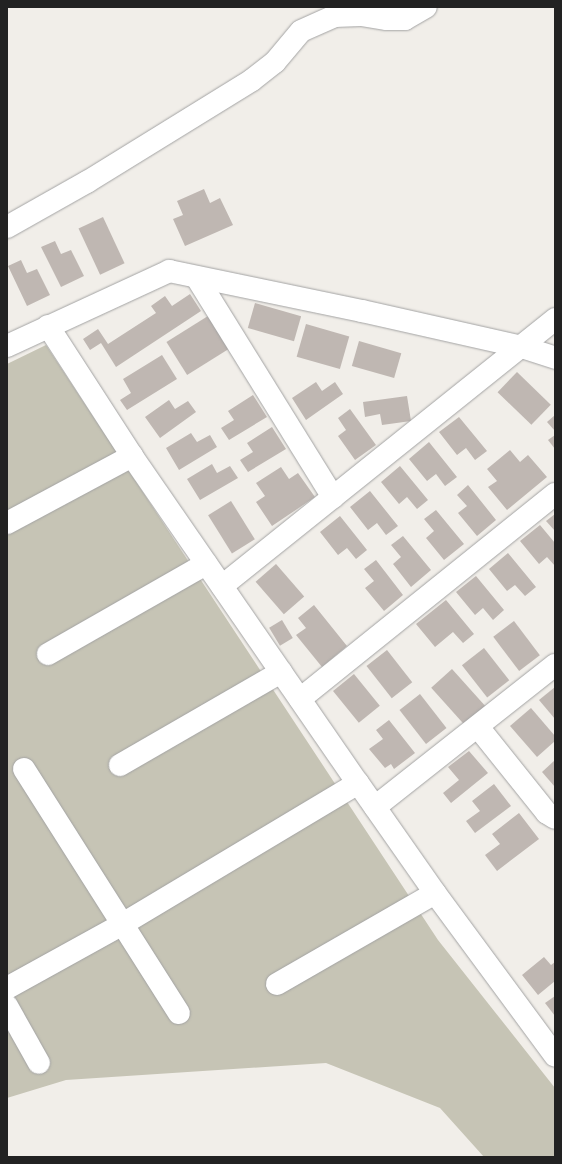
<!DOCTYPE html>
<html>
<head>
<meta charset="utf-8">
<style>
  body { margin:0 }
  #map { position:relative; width:562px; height:1164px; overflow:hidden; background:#f1eee9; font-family:Montserrat,sans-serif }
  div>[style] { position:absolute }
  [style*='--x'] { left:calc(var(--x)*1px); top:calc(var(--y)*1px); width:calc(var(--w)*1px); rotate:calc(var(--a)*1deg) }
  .construction>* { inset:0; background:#c6c4b5 }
  .building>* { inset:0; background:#bfb7b2; transform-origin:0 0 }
  .roads { filter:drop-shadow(0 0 1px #a3a3a3) drop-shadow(0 0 1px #a3a3a3) }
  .minor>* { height:22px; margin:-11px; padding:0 11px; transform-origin:11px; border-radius:11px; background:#fff }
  span { translate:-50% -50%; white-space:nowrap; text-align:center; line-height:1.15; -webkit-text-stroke:3.5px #fff; paint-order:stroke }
  .frame { position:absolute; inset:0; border:8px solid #222; pointer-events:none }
</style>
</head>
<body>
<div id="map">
  <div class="construction">
    <div style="clip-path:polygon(46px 345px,438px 940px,555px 1088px,555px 1157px,484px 1157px,440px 1108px,326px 1063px,66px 1080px,7px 1098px,7px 364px)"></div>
  </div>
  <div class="building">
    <div style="clip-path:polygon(204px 189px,210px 203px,220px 198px,233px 225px,185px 246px,173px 219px,183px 215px,177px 201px)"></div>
    <div style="left:103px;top:217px;width:51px;height:27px;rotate:65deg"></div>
    <div style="clip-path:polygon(55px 241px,61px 254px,71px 250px,84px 276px,61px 287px,41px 247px)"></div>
    <div style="clip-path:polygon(21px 260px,27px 273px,37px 269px,50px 295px,27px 306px,8px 266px)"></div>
    <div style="clip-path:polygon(190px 294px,201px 311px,116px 367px,101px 343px,90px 350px,83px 339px,98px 329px,108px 344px,156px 313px,151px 306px,165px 296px,172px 306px)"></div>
    <div style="left:255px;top:303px;width:48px;height:26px;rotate:16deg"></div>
    <div style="left:208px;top:316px;width:39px;height:49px;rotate:58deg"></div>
    <div style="left:306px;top:324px;width:45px;height:34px;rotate:16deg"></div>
    <div style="left:359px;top:341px;width:44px;height:26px;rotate:16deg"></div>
    <div style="clip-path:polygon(162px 355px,177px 379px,127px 410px,120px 400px,131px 393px,123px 379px)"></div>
    <div style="left:517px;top:372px;width:47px;height:28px;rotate:44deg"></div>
    <div style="clip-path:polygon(316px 382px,322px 391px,335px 382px,343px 394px,306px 420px,292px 398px)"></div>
    <div style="clip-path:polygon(253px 395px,267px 417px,229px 440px,221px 428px,234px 420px,228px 411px)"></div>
    <div style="clip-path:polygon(407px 396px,411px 421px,382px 425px,380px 414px,365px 417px,363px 402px)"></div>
    <div style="clip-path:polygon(169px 400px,175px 409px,188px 401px,196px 412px,160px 438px,145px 417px)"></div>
    <div style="clip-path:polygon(350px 409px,376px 445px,355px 460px,338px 436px,346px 430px,338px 418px)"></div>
    <div style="clip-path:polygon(555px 415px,555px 431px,547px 422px)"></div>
    <div style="clip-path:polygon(459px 417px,487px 451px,475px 460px,466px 448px,457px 455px,439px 432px)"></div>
    <div style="clip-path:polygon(272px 427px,286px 449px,248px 472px,240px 460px,253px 452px,247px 443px)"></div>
    <div style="clip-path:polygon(191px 433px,197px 442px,210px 435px,217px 447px,179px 470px,166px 448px)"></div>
    <div style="clip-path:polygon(555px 435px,555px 449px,548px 440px)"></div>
    <div style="clip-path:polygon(429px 442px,457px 477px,445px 486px,436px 474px,427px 481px,409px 459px)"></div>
    <div style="clip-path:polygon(510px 450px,520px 462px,528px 455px,547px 477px,507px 510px,488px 487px,497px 481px,487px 469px)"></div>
    <div style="clip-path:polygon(212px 464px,217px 473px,230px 466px,238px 478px,200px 500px,187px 479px)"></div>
    <div style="clip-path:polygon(400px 466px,428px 500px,417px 509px,407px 497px,399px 504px,381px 482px)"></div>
    <div style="clip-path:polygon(281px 467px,289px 479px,298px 473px,315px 497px,272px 526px,256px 502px,265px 496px,256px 483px)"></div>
    <div style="clip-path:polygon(468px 485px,496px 520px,477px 536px,458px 513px,467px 506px,457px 495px)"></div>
    <div style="clip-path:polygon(370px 491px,398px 526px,386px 535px,377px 523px,368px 530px,350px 507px)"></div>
    <div style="left:231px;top:501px;width:45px;height:27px;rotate:58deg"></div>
    <div style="clip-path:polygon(436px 510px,464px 544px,444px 560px,426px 538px,434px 531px,424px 519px)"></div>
    <div style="clip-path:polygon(555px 514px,555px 531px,546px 521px)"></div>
    <div style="clip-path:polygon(340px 516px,367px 550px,356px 559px,347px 548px,338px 555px,320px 532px)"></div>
    <div style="clip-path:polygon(540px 525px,555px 543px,555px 566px,547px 557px,539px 564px,520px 541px)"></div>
    <div style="clip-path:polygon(403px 536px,431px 570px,411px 587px,393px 564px,401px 557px,391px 545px)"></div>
    <div style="clip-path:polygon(508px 553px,536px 587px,525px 596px,515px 585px,507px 591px,489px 569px)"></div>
    <div style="clip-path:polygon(376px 560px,403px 595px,384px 611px,365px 588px,374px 581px,364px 569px)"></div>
    <div style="left:276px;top:564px;width:43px;height:27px;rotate:49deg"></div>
    <div style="clip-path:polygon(476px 576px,504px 610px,493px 620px,483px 608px,475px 615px,456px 592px)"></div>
    <div style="clip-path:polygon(446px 600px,474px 634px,463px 643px,453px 632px,435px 647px,416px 624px)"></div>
    <div style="clip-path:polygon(314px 605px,347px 646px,322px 667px,296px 635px,306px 628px,298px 618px)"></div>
    <div style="left:282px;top:620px;width:21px;height:15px;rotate:59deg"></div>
    <div style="left:514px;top:621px;width:43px;height:26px;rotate:53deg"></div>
    <div style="left:484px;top:648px;width:41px;height:28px;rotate:52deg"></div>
    <div style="left:387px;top:650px;width:41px;height:26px;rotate:52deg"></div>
    <div style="left:452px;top:669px;width:51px;height:28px;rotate:48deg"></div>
    <div style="left:354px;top:674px;width:41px;height:27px;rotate:51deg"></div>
    <div style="clip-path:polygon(555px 687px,555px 719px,539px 700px)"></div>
    <div style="left:420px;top:694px;width:43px;height:26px;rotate:52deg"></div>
    <div style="clip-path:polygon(531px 708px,555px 736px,555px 741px,537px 757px,510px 726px)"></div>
    <div style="clip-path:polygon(389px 720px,415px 753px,394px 769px,391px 764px,385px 768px,369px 749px,383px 739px,376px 730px)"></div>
    <div style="clip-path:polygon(469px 751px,488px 773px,451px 803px,443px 793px,459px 780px,448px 767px)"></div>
    <div style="clip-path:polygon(555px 760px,555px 787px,542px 772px)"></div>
    <div style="clip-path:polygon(494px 784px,511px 806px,475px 833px,466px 821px,480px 811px,472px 801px)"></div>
    <div style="clip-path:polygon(519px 813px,539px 839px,497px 871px,485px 855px,500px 844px,492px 834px)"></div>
    <div style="clip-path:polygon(544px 957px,551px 965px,555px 962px,555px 981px,538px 995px,522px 975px)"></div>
    <div style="clip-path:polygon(555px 996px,555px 1016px,545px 1003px)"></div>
  </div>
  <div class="roads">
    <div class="minor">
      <div style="--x:7;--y:227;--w:92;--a:-29.4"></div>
      <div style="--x:87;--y:182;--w:194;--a:-31.7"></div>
      <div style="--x:252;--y:80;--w:29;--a:-38"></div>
      <div style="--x:275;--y:62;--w:40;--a:-50"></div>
      <div style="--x:301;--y:31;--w:36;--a:-24"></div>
      <div style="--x:334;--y:16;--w:27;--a:-2"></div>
      <div style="--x:361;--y:15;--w:26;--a:9"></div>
      <div style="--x:387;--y:19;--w:18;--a:0"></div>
      <div style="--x:405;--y:19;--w:24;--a:-30"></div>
      <div style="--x:197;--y:278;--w:258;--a:58.2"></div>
      <div style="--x:48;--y:326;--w:155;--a:57.1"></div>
      <div style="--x:132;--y:456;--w:397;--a:55.4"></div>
      <div style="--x:358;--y:783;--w:134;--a:55"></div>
      <div style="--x:435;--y:893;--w:202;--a:53.6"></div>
      <div style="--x:7;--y:346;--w:179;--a:-24.8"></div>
      <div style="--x:169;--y:271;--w:197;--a:11.7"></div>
      <div style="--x:362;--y:311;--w:164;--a:12.7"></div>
      <div style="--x:522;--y:347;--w:35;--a:18"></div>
      <div style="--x:7;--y:523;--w:142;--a:-28.2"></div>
      <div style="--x:222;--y:586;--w:427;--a:-38.7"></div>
      <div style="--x:48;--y:654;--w:182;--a:-29.7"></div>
      <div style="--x:300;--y:699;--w:327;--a:-38.8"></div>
      <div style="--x:478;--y:727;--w:110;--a:51.3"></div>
      <div style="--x:547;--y:813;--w:9;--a:32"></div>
      <div style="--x:120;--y:765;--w:186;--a:-30"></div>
      <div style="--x:24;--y:769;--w:289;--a:57.6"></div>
      <div style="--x:375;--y:807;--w:229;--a:-38.3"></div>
      <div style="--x:277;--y:984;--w:182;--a:-29.9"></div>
      <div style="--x:7;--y:988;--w:130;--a:-28.9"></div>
      <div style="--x:121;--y:925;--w:276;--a:-30.9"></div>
      <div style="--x:7;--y:1006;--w:65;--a:60.7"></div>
    </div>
  </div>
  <div class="frame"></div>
</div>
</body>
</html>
